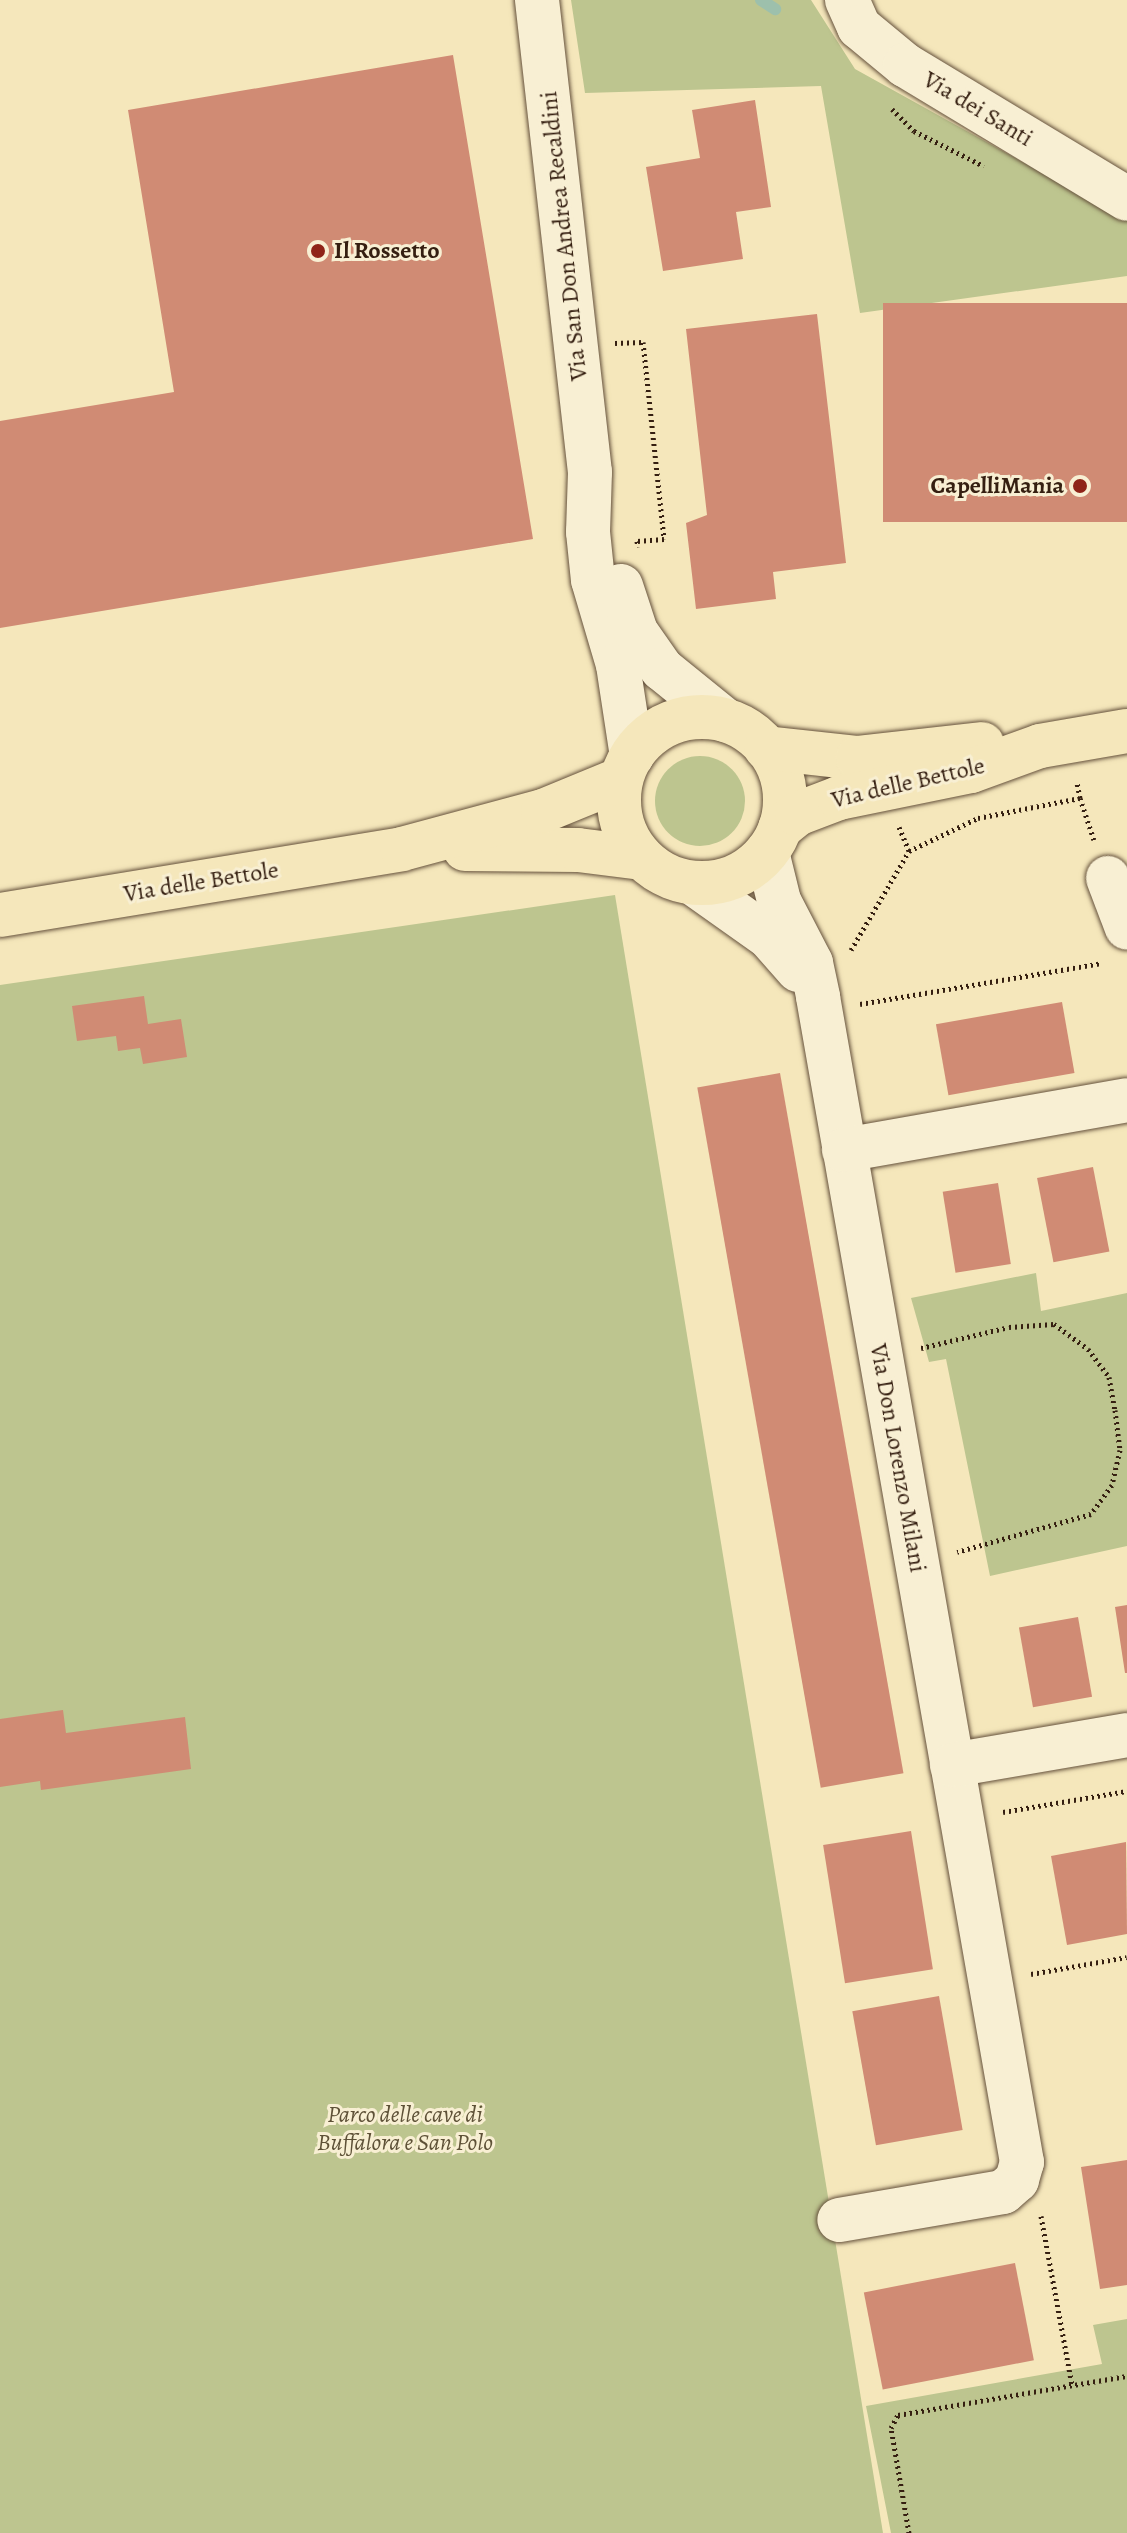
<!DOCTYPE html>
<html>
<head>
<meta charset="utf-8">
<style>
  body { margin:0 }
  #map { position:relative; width:1127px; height:2533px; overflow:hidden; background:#f5e7bb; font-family:Alegreya,serif }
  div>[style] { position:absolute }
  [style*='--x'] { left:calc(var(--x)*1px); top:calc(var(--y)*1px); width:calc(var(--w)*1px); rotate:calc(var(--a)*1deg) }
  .green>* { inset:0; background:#bdc58f }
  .round { border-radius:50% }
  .stream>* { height:12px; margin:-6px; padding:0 6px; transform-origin:6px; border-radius:6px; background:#9dc0ac }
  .building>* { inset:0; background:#d08b74; transform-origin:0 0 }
  .path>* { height:5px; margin-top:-2.5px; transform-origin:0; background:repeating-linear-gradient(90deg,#351f11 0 2px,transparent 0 6px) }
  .roads { filter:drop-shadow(0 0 2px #65513c) drop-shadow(0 0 2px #65513c) }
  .minor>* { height:44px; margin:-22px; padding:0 22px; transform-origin:22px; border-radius:22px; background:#f8efd3 }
  .major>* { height:44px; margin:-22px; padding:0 22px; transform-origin:22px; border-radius:22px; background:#f5e7bb }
  .major>.ring { margin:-22px; padding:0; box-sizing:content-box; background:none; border:44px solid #f5e7bb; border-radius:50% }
  .dots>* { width:22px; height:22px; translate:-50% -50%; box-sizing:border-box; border:4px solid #f8efd3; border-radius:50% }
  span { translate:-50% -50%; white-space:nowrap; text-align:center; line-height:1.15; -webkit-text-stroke:6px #f8efd3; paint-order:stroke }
  .street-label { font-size:24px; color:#351f11 }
  .poi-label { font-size:24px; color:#351f11; font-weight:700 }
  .left { translate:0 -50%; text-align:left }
  .right { translate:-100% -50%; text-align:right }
  .park-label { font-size:24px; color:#5e5137; font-style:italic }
</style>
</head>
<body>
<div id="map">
  <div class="green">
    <div style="clip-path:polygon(571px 0,811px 0,855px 69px,1127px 220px,1127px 276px,860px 313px,821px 86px,585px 93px)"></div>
    <div class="round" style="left:655px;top:756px;width:90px;height:90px"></div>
    <div style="clip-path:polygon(615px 895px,883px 2533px,0 2533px,0 985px)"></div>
    <div style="clip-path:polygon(1036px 1273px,1041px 1311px,1127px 1293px,1127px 1546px,990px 1576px,946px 1359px,929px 1362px,911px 1298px)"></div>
    <div style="clip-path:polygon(1127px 2319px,1127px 2533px,891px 2533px,866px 2406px,1102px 2364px,1093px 2325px)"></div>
  </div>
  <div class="stream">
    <div style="--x:761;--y:0;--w:17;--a:33"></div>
  </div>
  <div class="building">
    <div style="clip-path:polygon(453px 55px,533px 539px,0 628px,0 421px,174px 392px,128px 110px)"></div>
    <div style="clip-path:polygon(755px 100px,771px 207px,736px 212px,743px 259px,663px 271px,646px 167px,700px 158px,692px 110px)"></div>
    <div style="left:1127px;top:303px;width:219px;height:244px;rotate:90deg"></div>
    <div style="clip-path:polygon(817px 314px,846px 563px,773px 572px,776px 599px,696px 609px,686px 523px,707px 515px,686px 329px)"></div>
    <div style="clip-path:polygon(144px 996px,148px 1024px,181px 1019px,187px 1057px,143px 1064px,140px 1048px,118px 1051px,116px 1036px,77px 1041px,72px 1006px)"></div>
    <div style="left:1062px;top:1002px;width:72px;height:128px;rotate:80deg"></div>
    <div style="left:780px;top:1073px;width:711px;height:84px;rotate:80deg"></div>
    <div style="left:1093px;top:1167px;width:86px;height:57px;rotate:79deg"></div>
    <div style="left:998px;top:1183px;width:82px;height:56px;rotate:81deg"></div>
    <div style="clip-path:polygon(1127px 1605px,1127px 1673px,1125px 1673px,1115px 1607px)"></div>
    <div style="left:1078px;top:1617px;width:81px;height:60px;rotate:80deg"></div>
    <div style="clip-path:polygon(63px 1710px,66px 1733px,185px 1717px,191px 1769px,41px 1790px,40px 1781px,0 1787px,0 1719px)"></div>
    <div style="left:911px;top:1831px;width:140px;height:89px;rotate:81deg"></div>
    <div style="clip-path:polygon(1126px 1842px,1127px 1934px,1067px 1945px,1051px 1856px)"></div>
    <div style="left:939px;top:1996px;width:136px;height:88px;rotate:80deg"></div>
    <div style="clip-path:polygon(1127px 2160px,1127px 2285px,1100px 2289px,1081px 2167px)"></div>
    <div style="left:1015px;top:2263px;width:99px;height:154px;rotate:79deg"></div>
  </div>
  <div class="path">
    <div style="--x:892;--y:109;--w:31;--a:45"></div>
    <div style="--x:914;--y:131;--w:78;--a:26.6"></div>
    <div style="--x:615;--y:343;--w:28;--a:-2"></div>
    <div style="--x:643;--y:342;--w:198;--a:83.9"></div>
    <div style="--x:664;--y:539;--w:27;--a:176"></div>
    <div style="--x:637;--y:541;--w:6;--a:81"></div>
    <div style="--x:1080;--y:798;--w:44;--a:71.6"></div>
    <div style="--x:899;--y:827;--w:26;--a:67"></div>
    <div style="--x:851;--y:950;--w:115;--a:-59.6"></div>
    <div style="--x:909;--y:851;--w:76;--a:-25.6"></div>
    <div style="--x:978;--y:818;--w:104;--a:-11.1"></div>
    <div style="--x:1080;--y:798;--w:15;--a:-101"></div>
    <div style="--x:860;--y:1004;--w:245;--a:-9.6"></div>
    <div style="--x:921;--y:1348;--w:90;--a:-13.4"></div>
    <div style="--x:1009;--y:1327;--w:45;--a:-3.8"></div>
    <div style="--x:1054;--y:1324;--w:42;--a:36.3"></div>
    <div style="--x:1088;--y:1349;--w:35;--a:53"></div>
    <div style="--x:1109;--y:1377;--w:34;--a:80"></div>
    <div style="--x:1115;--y:1410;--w:40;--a:82.9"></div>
    <div style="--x:1120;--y:1450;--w:36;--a:103"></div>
    <div style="--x:1112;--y:1485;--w:36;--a:126"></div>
    <div style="--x:1091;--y:1514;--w:139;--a:164.2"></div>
    <div style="--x:1003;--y:1812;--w:126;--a:-9.6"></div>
    <div style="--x:1031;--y:1974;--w:97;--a:-10"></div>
    <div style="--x:1041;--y:2216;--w:172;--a:79.6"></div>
    <div style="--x:909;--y:2533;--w:107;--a:-99.7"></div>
    <div style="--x:891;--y:2428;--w:15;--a:-62"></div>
    <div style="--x:898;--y:2415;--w:232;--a:-9.7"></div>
  </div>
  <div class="roads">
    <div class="minor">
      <div style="--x:537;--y:0;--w:475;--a:83.6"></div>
      <div style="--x:590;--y:472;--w:60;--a:91.9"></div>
      <div style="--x:588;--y:532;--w:48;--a:84.1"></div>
      <div style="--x:593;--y:580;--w:89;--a:73.6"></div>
      <div style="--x:618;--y:665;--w:92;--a:81.3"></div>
      <div style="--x:847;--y:0;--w:30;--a:66"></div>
      <div style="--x:859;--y:27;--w:60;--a:39.6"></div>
      <div style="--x:905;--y:65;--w:259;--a:31.1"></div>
      <div style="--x:621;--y:586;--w:48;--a:71.9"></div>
      <div style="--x:636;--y:632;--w:45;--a:54.9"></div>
      <div style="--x:662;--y:669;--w:81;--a:39"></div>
      <div style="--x:767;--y:852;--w:50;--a:76.2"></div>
      <div style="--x:779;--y:901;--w:70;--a:62.7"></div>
      <div style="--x:811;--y:963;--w:35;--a:78"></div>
      <div style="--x:818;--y:997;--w:1183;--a:80.07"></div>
      <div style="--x:1022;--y:2162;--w:19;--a:106"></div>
      <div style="--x:1017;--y:2180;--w:18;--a:139"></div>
      <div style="--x:1003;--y:2192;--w:166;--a:170.3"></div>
      <div style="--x:1108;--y:878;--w:53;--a:69.2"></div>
      <div style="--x:693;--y:883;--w:93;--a:35.4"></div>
      <div style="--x:769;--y:937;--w:44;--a:48.7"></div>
      <div style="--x:844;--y:1150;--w:287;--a:-10"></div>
      <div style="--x:952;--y:1765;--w:178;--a:-9.7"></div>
    </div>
    <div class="major">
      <div class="ring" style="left:619px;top:717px;width:122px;height:122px"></div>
      <div style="--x:766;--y:748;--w:93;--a:6.2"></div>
      <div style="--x:858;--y:758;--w:125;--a:-6.4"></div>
      <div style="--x:780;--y:828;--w:22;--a:-39"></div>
      <div style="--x:797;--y:814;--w:45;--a:-20.9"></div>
      <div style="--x:839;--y:798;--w:135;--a:-11.6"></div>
      <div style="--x:971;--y:771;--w:73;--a:-19.9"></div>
      <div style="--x:1040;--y:746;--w:88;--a:-9.8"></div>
      <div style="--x:465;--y:849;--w:113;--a:0.5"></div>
      <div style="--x:578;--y:850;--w:64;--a:7.2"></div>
      <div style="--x:0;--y:915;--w:407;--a:-9.3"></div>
      <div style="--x:402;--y:849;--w:146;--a:-15.1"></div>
      <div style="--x:543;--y:811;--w:84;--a:-22.3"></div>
    </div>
  </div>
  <div class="dots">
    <div style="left:318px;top:251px;background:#8f2418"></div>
    <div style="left:1080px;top:486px;background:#8f2418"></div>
  </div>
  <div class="street-label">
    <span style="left:978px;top:109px;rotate:31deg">Via dei Santi</span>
    <span style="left:564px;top:236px;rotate:-96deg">Via San Don Andrea Recaldini</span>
    <span style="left:908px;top:783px;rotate:-13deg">Via delle Bettole</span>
    <span style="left:201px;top:882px;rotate:-9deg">Via delle Bettole</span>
    <span style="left:898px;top:1458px;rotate:80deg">Via Don Lorenzo Milani</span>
  </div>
  <div class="poi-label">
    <span class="left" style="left:334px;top:251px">Il Rossetto</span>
    <span class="right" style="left:1064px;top:486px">CapelliMania</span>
  </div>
  <div class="park-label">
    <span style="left:405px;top:2129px">Parco delle cave di<br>Buffalora e San Polo</span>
  </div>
</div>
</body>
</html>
